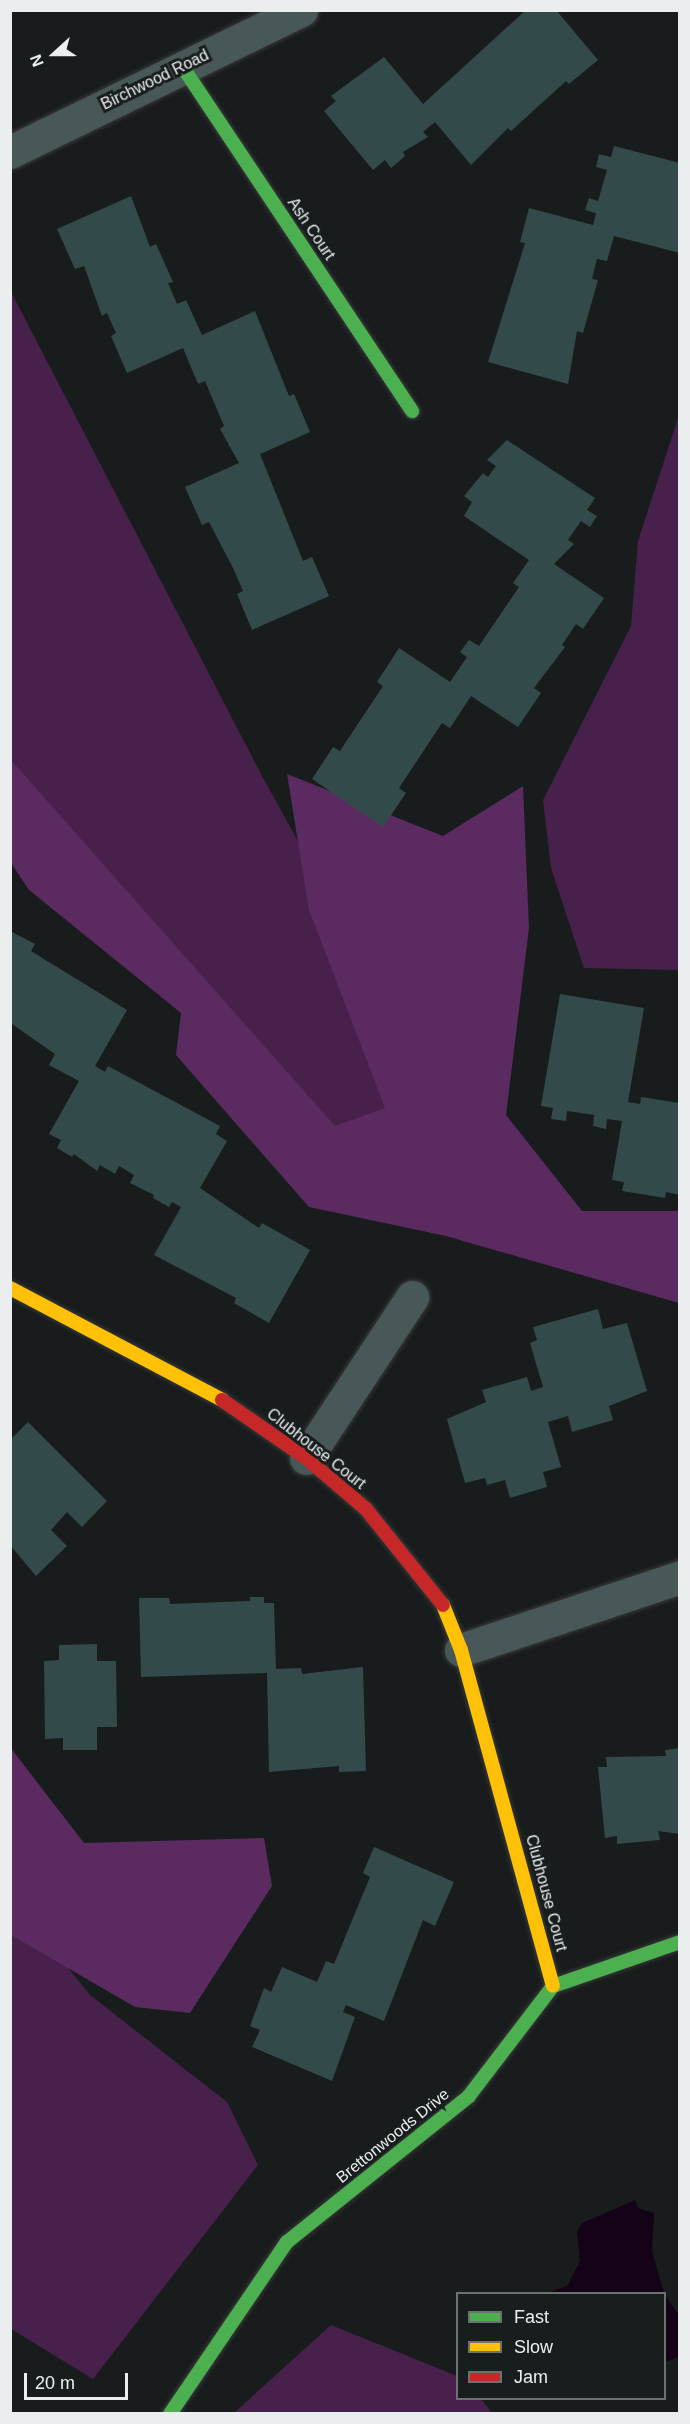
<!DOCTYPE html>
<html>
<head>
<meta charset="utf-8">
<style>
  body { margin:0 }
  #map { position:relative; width:690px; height:2424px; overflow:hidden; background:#191c1c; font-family:Arial,sans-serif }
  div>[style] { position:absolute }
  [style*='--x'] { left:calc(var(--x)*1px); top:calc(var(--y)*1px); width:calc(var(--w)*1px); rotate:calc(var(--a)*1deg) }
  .green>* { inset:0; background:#47214c }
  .forest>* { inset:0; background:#5a2a61 }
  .water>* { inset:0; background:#140317 }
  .building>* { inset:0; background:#334a4b }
  .roads { filter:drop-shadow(0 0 2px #373939) drop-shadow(0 0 2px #373939) }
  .street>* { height:33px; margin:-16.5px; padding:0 16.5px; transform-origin:16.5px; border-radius:16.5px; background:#485757 }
  .fast>* { height:14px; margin:-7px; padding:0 7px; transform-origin:7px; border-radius:7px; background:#4caf50 }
  .slow>* { height:14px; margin:-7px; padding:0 7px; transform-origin:7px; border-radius:7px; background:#ffc107 }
  .jam>* { height:14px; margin:-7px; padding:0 7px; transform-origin:7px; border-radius:7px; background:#c62828 }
  span { translate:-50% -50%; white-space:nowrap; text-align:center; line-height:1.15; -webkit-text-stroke:6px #181d1d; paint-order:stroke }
  .street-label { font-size:16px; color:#ebeeee }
  .frame { position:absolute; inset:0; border:12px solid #ebeeee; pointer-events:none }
  .legend { position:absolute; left:456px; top:2292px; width:210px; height:108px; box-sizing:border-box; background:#181d1d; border:2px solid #6c7171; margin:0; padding:8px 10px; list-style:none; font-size:18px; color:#ebeeee }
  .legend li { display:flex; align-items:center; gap:12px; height:30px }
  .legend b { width:30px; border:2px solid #6c7171 }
  .north { position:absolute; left:24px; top:24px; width:60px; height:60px; -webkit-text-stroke:4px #181d1d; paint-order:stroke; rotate:249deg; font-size:16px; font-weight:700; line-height:24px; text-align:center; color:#ebeeee }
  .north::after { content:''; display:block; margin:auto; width:21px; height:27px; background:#ebeeee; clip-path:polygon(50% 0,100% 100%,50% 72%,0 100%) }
  .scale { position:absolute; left:24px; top:2373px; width:104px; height:27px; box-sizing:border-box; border:3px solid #ebeeee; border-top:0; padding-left:8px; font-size:18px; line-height:21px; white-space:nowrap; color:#ebeeee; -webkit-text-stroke:4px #181d1d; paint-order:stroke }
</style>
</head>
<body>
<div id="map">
  <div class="green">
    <div style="clip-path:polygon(10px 290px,262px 776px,411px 1046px,431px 1122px,349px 1165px,11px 792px)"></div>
    <div style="clip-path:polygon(679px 415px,679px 970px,584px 968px,551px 868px,543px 800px,631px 626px,638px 541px)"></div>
    <div style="clip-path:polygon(10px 1896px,90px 1995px,227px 2102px,258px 2165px,93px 2379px,11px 2329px)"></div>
    <div style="clip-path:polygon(331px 2325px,457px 2376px,458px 2398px,481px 2399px,492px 2413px,234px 2413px)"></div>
  </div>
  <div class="forest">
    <div style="clip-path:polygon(10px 759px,335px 1126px,385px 1108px,309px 910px,287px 774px,443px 836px,523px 786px,529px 928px,506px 1115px,582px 1211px,679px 1211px,679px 1303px,446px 1236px,309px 1207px,176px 1055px,181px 1013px,29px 890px,11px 863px)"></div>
    <div style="clip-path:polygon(10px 1747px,84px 1843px,264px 1838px,272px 1886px,190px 2013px,135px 2007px,11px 1935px)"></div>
  </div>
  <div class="water">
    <div style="clip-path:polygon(635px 2200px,638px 2208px,654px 2213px,652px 2251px,664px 2293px,547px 2293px,567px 2286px,580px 2261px,577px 2232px,582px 2223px)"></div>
    <div style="clip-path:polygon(665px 2295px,680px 2317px,679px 2357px,665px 2362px)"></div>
  </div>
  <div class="building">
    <div style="clip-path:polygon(526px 10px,556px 10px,598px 60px,569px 84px,566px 81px,511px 131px,508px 128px,471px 165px,435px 122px,423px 132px,428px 137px,403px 152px,405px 156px,391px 168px,385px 160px,373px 170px,324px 111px,336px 101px,331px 96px,384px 57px,423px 104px)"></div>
    <div style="clip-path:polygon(614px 146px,680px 163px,680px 253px,614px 236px,607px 261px,597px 259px,592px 279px,598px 280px,583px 333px,577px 331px,568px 384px,488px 362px,525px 243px,520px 242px,529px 208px,593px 225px,596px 213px,585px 210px,589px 198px,598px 201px,607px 170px,596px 167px,599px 154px,611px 157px)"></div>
    <div style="clip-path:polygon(131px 196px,150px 247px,156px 244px,173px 282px,168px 283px,177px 304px,186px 300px,202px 335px,255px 311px,289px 396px,294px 394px,310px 432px,260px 454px,303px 561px,312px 557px,329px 596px,252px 630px,237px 594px,243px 591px,233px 568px,209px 522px,202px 525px,185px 487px,239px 463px,220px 429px,224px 426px,205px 381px,198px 384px,183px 348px,127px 373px,111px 336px,116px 333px,107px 313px,102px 316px,84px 266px,75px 269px,57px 229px)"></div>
    <div style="clip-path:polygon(507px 440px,595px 498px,587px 510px,597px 516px,590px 527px,581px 521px,568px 540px,574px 544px,554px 564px,604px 598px,583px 629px,576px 624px,562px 645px,565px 647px,534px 688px,541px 693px,518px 727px,471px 696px,450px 728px,442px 723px,399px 788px,406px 793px,383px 827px,312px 779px,333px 747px,340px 751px,383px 686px,377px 682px,399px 648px,450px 682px,467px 657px,460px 652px,469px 640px,479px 646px,519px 587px,513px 583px,529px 560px,464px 516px,472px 502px,464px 496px,483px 473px,488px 477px,496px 466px,487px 460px)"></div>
    <div style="clip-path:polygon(10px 931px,35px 944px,31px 951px,127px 1010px,95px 1066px,105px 1072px,108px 1066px,220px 1126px,216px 1134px,227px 1141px,200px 1188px,259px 1228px,262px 1223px,310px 1250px,269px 1323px,234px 1303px,236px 1298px,154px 1255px,181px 1207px,172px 1202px,169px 1207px,153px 1198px,154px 1195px,130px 1183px,134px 1175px,119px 1166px,115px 1174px,100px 1165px,97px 1171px,74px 1154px,72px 1157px,57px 1148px,61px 1140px,49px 1134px,79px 1081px,49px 1065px,55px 1054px,12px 1024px)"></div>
    <div style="clip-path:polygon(560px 994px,644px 1008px,628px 1102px,640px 1104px,641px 1097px,680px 1103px,680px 1195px,666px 1192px,665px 1198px,622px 1191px,624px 1182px,612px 1180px,622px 1121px,607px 1119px,606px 1129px,593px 1126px,594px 1115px,567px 1111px,566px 1121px,551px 1119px,553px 1108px,541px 1106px)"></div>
    <div style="clip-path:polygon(598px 1309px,603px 1329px,627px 1323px,647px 1391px,609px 1406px,613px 1420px,572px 1432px,568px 1416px,548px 1422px,561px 1467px,543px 1472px,547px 1487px,510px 1498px,505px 1480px,487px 1485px,485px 1478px,465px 1483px,447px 1419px,486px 1402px,482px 1390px,527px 1377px,531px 1391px,543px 1387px,530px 1343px,537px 1340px,533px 1327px)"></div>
    <div style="clip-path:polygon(28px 1422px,107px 1501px,82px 1527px,67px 1512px,51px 1530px,67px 1546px,36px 1576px,10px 1545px,10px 1440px)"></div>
    <div style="clip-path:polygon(250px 1597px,264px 1597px,264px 1603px,274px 1603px,276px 1669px,301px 1668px,302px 1674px,363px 1667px,366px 1771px,339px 1772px,339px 1766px,269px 1772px,267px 1673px,141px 1677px,139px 1598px,169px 1598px,170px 1604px,250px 1601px)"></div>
    <div style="clip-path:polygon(97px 1644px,97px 1661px,116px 1661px,117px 1727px,97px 1727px,97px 1750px,63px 1750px,63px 1738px,45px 1739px,44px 1661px,59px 1660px,59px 1645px)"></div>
    <div style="clip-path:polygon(680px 1748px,680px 1834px,658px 1831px,660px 1840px,617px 1844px,617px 1836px,605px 1838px,598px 1767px,607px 1767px,606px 1757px,666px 1756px,665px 1750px)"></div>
    <div style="clip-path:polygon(374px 1847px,454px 1882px,435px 1926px,423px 1920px,384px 2021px,346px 2005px,343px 2012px,355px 2017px,332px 2081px,252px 2047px,260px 2030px,250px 2026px,264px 1988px,271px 1992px,282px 1967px,317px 1982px,326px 1961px,334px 1964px,370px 1877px,363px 1873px)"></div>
  </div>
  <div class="roads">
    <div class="street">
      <div style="--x:10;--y:152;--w:324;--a:-26"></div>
      <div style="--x:306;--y:1458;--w:193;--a:-56.6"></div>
      <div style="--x:461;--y:1650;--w:231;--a:-18.4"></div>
    </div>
    <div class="fast">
      <div style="--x:182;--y:66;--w:415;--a:56.3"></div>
      <div style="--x:170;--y:2414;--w:208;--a:-55.8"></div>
      <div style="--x:287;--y:2242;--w:233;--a:-38.7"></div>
      <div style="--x:469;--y:2096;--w:138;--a:-52.6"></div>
      <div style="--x:553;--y:1986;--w:134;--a:-19.1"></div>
    </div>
    <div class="slow">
      <div style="--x:10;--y:1288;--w:240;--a:27.8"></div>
      <div style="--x:443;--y:1605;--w:48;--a:68.2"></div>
      <div style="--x:461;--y:1650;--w:348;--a:74.7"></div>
    </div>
    <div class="jam">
      <div style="--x:222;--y:1400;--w:102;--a:34.6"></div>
      <div style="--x:306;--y:1458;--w:79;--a:40.4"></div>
      <div style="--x:366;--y:1509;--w:123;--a:51.3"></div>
    </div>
  </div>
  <div class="street-label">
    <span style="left:155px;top:80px;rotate:-26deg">Birchwood Road</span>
    <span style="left:311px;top:229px;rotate:56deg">Ash Court</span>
    <span style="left:316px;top:1449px;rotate:38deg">Clubhouse Court</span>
    <span style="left:546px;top:1893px;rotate:75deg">Clubhouse Court</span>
    <span style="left:393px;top:2136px;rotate:-39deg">Brettonwoods Drive</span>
  </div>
  <div class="frame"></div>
  <ul class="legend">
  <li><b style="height:8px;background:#4caf50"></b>Fast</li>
  <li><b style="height:8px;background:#ffc107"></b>Slow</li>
  <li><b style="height:8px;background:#c62828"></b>Jam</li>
  </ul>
  <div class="north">N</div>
  <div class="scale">20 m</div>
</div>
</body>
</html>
